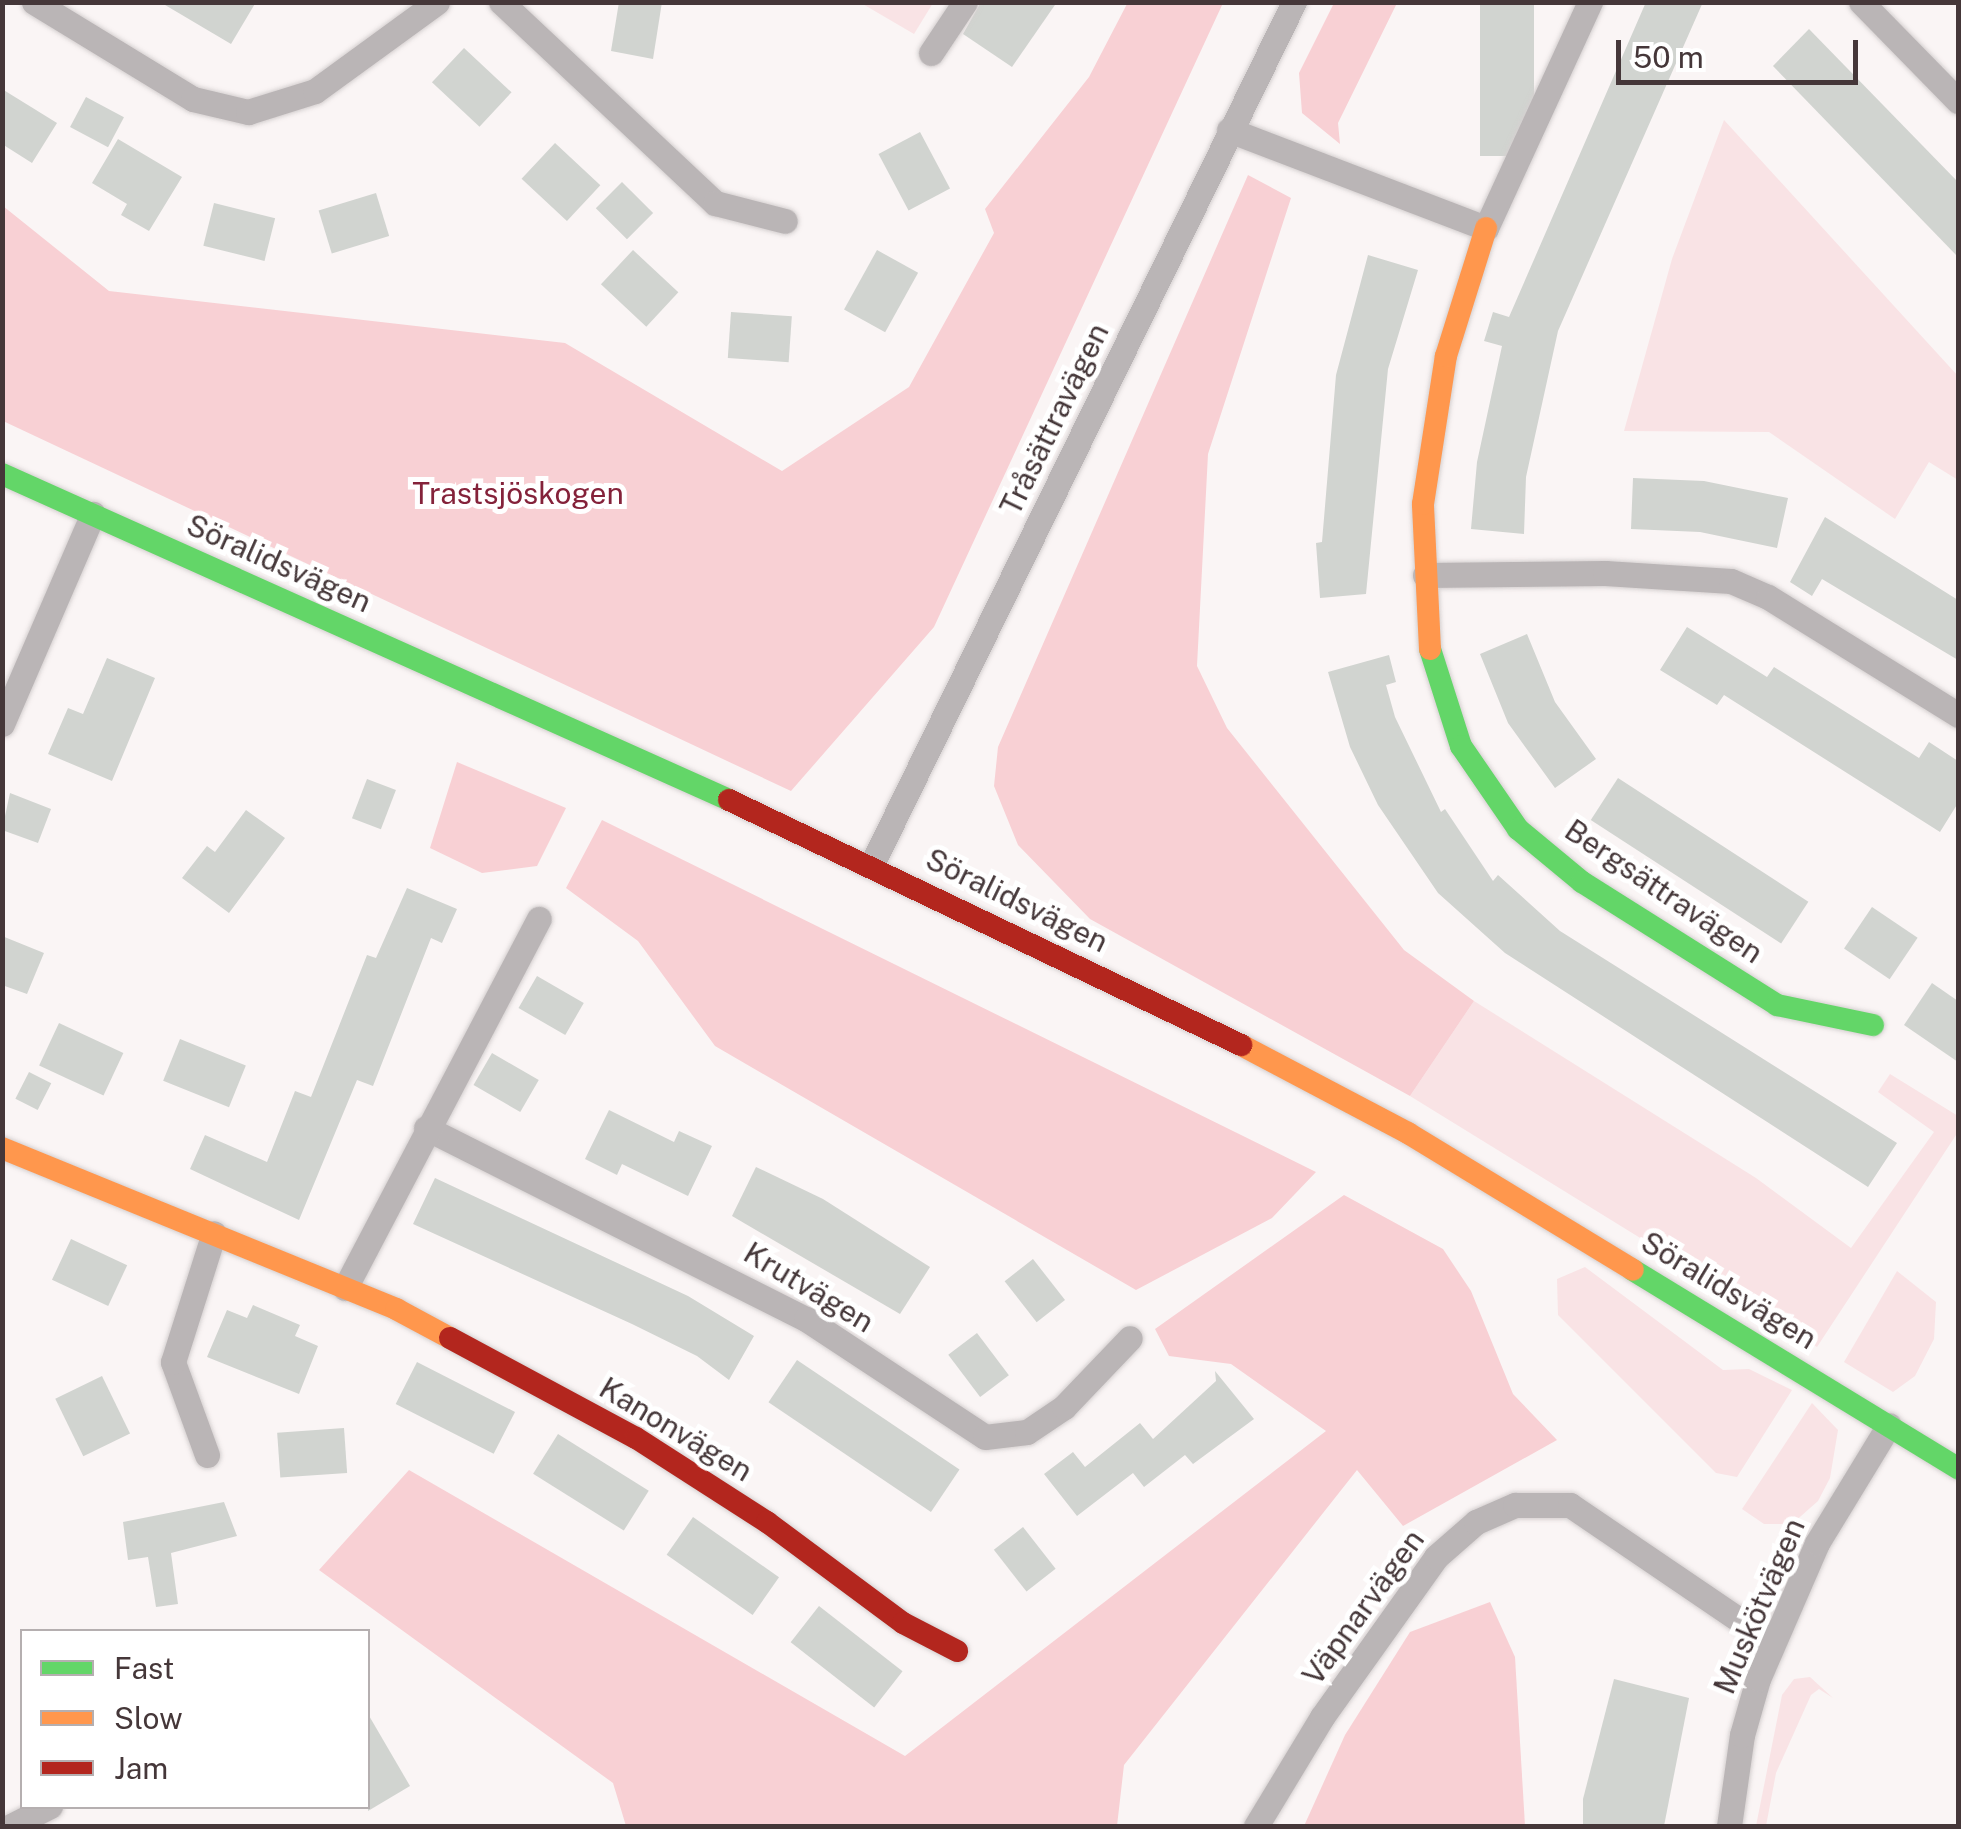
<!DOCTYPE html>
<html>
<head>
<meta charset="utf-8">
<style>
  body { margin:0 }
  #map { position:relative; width:1961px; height:1829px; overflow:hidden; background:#faf5f5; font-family:"Public Sans",sans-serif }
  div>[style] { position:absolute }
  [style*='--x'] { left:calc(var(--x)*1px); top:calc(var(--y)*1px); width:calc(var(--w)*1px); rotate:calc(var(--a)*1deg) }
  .green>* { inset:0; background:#f9e3e5 }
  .forest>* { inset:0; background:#f8d0d4 }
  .building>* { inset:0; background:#d1d4d0; transform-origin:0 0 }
  .roads { filter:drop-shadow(0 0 2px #d5d0d0) drop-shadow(0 0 2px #d5d0d0) }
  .street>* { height:25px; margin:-12.5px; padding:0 12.5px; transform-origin:12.5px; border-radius:12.5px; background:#bab5b6 }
  .fast>* { height:22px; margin:-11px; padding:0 11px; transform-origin:11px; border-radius:11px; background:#63d668 }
  .slow>* { height:22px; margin:-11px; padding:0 11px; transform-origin:11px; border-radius:11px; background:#ff974d }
  .jam>* { height:22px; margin:-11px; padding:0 11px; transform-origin:11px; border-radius:11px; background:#b3261e }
  span { translate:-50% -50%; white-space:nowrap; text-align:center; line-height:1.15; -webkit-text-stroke:10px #fff; paint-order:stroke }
  .street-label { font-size:30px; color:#453739 }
  .park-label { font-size:30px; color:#84223a }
  .frame { position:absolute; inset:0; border:5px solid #453739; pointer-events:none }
  .legend { position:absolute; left:20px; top:1629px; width:350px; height:180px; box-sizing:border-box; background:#fff; border:2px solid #b5afb0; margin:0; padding:12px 18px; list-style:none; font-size:30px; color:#453739 }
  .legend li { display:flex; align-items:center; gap:20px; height:50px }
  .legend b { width:50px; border:2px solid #b5afb0 }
  .scale { position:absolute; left:1616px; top:40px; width:242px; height:45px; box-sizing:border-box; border:5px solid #453739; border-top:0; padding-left:12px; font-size:30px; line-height:35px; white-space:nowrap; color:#453739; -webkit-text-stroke:8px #fff; paint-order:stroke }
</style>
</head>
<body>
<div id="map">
  <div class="green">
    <div style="clip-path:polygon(861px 3px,933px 2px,933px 3px,914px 34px)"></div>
    <div style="clip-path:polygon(1724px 120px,1958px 376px,1958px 480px,1929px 462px,1895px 519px,1769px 432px,1624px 431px,1672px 259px)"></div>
    <div style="clip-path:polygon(1474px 1001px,1756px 1178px,1851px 1248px,1934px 1132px,1878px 1092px,1890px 1074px,1958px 1116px,1958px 1132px,1817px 1347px,1410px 1096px)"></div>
    <div style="clip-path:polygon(1585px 1267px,1723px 1370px,1749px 1369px,1792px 1390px,1737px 1477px,1716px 1473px,1558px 1315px,1557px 1279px)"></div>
    <div style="clip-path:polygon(1897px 1271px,1936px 1302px,1934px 1339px,1915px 1376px,1893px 1392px,1844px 1362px)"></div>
    <div style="clip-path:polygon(1812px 1403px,1838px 1430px,1830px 1478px,1818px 1501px,1792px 1524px,1764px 1524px,1742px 1509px)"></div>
    <div style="clip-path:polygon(1810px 1677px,1833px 1698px,1819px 1689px,1811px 1695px,1776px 1773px,1766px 1826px,1756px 1826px,1782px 1695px,1794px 1679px)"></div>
  </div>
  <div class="forest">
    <div style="clip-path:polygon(1128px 2px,1223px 3px,934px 627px,791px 791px,3px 421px,3px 206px,109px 291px,565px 343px,782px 471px,909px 387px,994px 233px,985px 209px,1089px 77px)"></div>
    <div style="clip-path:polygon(1334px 3px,1397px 3px,1338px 123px,1340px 144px,1302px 113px,1299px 73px)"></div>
    <div style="clip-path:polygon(1248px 175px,1291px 198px,1208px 454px,1197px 666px,1227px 728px,1404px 950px,1474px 1001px,1410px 1096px,1090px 919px,1018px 845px,994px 786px,998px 747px)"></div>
    <div style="clip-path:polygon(457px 762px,566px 808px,537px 866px,482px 873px,430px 848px)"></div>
    <div style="clip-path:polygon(602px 820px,1316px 1172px,1272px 1218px,1136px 1290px,715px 1046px,638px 941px,566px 888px)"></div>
    <div style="clip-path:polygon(1344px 1195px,1443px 1249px,1471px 1291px,1513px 1394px,1557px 1440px,1403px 1526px,1357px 1470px,1124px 1765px,1117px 1826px,626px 1826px,613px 1783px,319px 1570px,409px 1470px,905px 1756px,1326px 1431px,1231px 1364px,1169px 1356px,1155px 1329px)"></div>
    <div style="clip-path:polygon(1490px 1602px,1515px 1657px,1525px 1826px,1304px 1826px,1345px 1735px,1410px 1632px)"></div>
  </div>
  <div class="building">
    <div style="clip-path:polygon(160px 2px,256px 2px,231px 44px)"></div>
    <div style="clip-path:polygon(619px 2px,662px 2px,653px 59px,611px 51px)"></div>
    <div style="clip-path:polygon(981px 2px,1057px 2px,1012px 67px,963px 34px)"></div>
    <div style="left:1480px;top:2px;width:54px;height:154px"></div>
    <div style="clip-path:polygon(1646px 2px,1703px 2px,1558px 331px,1526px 477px,1524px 534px,1471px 529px,1477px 462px,1502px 346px,1484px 341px,1493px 312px,1509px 317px)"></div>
    <div style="clip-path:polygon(1809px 29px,1958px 182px,1958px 257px,1773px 66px)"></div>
    <div style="left:464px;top:48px;width:65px;height:47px;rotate:43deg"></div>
    <div style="clip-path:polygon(2px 89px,57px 123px,32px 163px,2px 144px)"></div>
    <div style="left:86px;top:97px;width:43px;height:34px;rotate:28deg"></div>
    <div style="left:920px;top:132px;width:64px;height:47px;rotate:62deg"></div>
    <div style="clip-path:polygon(118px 139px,182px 177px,149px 231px,121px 215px,127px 204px,92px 183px)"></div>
    <div style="left:555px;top:143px;width:62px;height:49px;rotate:43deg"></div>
    <div style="left:622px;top:182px;width:44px;height:37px;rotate:45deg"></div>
    <div style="left:376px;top:193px;width:45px;height:60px;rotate:73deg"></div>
    <div style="left:214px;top:203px;width:63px;height:44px;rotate:14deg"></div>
    <div style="left:633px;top:250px;width:62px;height:47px;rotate:43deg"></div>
    <div style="left:877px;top:250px;width:47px;height:68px;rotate:29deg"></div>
    <div style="clip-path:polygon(1368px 255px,1418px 270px,1388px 369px,1366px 594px,1320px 598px,1316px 543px,1322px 542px,1336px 375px)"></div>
    <div style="left:731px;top:312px;width:61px;height:46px;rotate:4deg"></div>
    <div style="clip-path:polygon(1633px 478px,1704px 481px,1788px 498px,1777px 548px,1700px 532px,1631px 529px)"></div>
    <div style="clip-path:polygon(1825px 517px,1958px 600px,1958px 660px,1822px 579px,1812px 596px,1790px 582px)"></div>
    <div style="clip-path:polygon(1687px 627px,1767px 677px,1774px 667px,1919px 758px,1929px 742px,1958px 761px,1958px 803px,1940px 832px,1724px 695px,1717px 705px,1660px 670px)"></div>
    <div style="clip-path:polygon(1527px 634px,1555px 702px,1596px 759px,1555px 788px,1508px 723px,1480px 654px)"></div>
    <div style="clip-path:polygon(1389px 655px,1396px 682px,1386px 685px,1395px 717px,1441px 812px,1445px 809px,1493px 881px,1498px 875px,1560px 931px,1897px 1143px,1868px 1187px,1505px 953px,1438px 893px,1378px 805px,1350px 747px,1328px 672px)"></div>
    <div style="clip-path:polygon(107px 658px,155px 678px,112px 781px,48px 754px,68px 708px,83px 714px)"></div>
    <div style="left:1618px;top:778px;width:227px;height:50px;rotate:33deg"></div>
    <div style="left:367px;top:779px;width:31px;height:42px;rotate:21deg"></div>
    <div style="clip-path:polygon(10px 793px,51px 809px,38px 843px,2px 830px)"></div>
    <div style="clip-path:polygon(246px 810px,285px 838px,229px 913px,182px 878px,207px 846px,215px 852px)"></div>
    <div style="clip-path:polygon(407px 888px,457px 909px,442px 943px,431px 938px,373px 1086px,357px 1080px,299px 1220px,190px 1169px,205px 1135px,267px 1162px,295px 1091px,311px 1097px,367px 955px,376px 958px)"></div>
    <div style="left:1872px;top:907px;width:55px;height:50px;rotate:34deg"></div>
    <div style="clip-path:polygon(2px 936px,44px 953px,27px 994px,2px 985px)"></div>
    <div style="left:537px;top:976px;width:54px;height:37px;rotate:30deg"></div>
    <div style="clip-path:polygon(1932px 983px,1958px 1001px,1958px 1062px,1904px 1025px)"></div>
    <div style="left:59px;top:1023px;width:71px;height:47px;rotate:25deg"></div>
    <div style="left:180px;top:1039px;width:71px;height:45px;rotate:22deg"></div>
    <div style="left:492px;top:1053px;width:54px;height:37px;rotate:30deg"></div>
    <div style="left:29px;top:1072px;width:25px;height:30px;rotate:27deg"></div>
    <div style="clip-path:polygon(609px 1110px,674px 1142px,679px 1131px,712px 1146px,688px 1196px,622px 1164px,617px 1175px,585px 1159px)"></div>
    <div style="clip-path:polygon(756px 1167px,823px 1199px,930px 1267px,900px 1314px,732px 1216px)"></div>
    <div style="clip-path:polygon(435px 1178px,688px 1296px,754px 1336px,729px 1380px,697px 1356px,632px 1324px,413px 1224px)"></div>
    <div style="left:71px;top:1239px;width:62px;height:45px;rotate:25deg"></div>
    <div style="left:1033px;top:1259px;width:52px;height:36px;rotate:52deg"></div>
    <div style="clip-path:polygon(253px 1305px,300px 1325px,295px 1336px,318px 1346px,299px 1394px,207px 1357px,227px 1310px,247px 1318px)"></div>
    <div style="left:977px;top:1333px;width:53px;height:36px;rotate:53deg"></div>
    <div style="left:797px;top:1360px;width:196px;height:51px;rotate:34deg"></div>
    <div style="left:417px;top:1362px;width:110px;height:47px;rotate:27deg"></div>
    <div style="clip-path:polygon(1215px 1371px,1254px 1419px,1193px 1464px,1185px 1455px,1144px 1487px,1133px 1473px,1077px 1516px,1044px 1474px,1073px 1452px,1085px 1467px,1140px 1423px,1153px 1439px,1216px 1381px)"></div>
    <div style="left:102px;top:1376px;width:64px;height:52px;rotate:64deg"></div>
    <div style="left:344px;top:1428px;width:45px;height:67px;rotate:86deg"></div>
    <div style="left:558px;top:1434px;width:107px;height:47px;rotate:32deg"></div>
    <div style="clip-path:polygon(224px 1502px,237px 1536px,171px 1553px,178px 1604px,156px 1607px,148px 1557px,128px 1560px,123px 1522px)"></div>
    <div style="left:693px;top:1517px;width:105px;height:46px;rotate:35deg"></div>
    <div style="left:1023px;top:1527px;width:53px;height:37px;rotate:52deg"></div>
    <div style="left:819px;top:1606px;width:106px;height:46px;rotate:38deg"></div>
    <div style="clip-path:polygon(1614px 1679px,1689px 1698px,1664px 1826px,1583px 1826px,1583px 1799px)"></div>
    <div style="clip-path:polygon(368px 1714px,410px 1786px,368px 1811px)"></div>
  </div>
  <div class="roads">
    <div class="street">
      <div style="--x:34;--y:2;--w:186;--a:31.4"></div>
      <div style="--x:193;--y:99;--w:57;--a:13.3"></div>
      <div style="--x:248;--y:112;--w:70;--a:-17.4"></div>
      <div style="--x:315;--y:91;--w:151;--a:-36.1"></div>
      <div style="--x:501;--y:2;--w:294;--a:43.2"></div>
      <div style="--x:715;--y:203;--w:72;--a:14.4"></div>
      <div style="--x:1861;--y:2;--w:139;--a:45.6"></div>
      <div style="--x:931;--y:53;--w:61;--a:-56.3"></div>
      <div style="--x:1229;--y:130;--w:275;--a:20.9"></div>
      <div style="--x:1486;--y:228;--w:249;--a:-65.3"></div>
      <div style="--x:1425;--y:575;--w:180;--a:-0.6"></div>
      <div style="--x:1605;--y:573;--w:126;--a:3.6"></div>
      <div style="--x:1731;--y:581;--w:40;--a:23.4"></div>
      <div style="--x:1768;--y:597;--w:224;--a:31.8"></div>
      <div style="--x:2;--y:724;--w:229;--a:-66.6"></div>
      <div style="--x:872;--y:864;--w:960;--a:-63.92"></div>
      <div style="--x:426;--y:1128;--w:425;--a:26.7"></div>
      <div style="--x:806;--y:1319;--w:214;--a:33.4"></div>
      <div style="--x:985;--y:1437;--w:42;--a:-6.8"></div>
      <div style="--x:1027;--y:1432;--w:45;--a:-34"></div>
      <div style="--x:1064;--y:1407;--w:95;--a:-46.3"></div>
      <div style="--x:345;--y:1288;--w:417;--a:-62.3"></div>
      <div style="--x:207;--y:1455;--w:99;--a:-110.1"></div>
      <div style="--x:173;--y:1362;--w:135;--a:-72.4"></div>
      <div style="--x:11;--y:1826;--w:44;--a:-27.1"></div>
      <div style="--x:1256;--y:1826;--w:127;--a:-58.8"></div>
      <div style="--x:1322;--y:1717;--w:196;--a:-54.5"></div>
      <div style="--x:1436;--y:1557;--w:53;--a:-41.2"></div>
      <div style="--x:1476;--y:1522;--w:43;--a:-23.6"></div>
      <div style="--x:1515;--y:1505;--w:55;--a:0"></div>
      <div style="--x:1570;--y:1505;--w:245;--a:34.2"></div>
      <div style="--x:1729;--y:1826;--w:92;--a:-81.9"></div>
      <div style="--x:1742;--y:1735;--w:58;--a:-74.1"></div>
      <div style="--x:1758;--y:1679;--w:148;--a:-66.5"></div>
      <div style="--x:1817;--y:1543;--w:138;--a:-58.6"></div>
    </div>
    <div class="fast">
      <div style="--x:2;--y:474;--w:797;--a:24.15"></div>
      <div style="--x:1430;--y:649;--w:102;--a:72.3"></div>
      <div style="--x:1461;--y:746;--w:101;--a:55.5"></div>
      <div style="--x:1518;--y:829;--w:83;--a:39.6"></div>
      <div style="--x:1582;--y:882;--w:231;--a:32.2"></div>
      <div style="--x:1777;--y:1005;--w:98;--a:11.8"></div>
      <div style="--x:1633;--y:1270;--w:381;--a:31.4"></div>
    </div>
    <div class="slow">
      <div style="--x:1430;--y:649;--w:145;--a:-92.8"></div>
      <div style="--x:1423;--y:504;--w:150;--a:-81.2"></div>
      <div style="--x:1446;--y:356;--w:134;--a:-72.6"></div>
      <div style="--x:1241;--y:1045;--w:189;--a:27.8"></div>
      <div style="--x:1408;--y:1133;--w:263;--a:31.3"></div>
      <div style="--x:2;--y:1148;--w:426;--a:22.2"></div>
      <div style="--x:396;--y:1309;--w:61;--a:28.2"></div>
    </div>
    <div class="jam">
      <div style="--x:729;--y:800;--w:568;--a:25.57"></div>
      <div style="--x:450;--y:1338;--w:211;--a:28.3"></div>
      <div style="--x:636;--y:1438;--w:156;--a:32.7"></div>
      <div style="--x:767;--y:1522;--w:169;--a:36.6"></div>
      <div style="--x:903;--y:1623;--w:61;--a:27.4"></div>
    </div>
  </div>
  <div class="street-label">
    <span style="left:1054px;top:419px;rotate:-64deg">Tråsättravägen</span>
    <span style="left:279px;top:563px;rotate:24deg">Söralidsvägen</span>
    <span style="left:1664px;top:891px;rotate:34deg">Bergsättravägen</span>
    <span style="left:1017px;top:900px;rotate:26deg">Söralidsvägen</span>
    <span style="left:809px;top:1287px;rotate:31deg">Krutvägen</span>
    <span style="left:1729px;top:1290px;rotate:31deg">Söralidsvägen</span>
    <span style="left:676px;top:1429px;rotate:31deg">Kanonvägen</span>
    <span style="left:1759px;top:1606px;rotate:-67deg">Muskötvägen</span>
    <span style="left:1363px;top:1607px;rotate:-54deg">Väpnarvägen</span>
  </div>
  <div class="park-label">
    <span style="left:518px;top:493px">Trastsjöskogen</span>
  </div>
  <div class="frame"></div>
  <ul class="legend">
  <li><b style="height:12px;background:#63d668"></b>Fast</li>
  <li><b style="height:12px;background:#ff974d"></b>Slow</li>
  <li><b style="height:12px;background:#b3261e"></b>Jam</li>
  </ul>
  <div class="scale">50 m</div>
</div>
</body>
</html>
